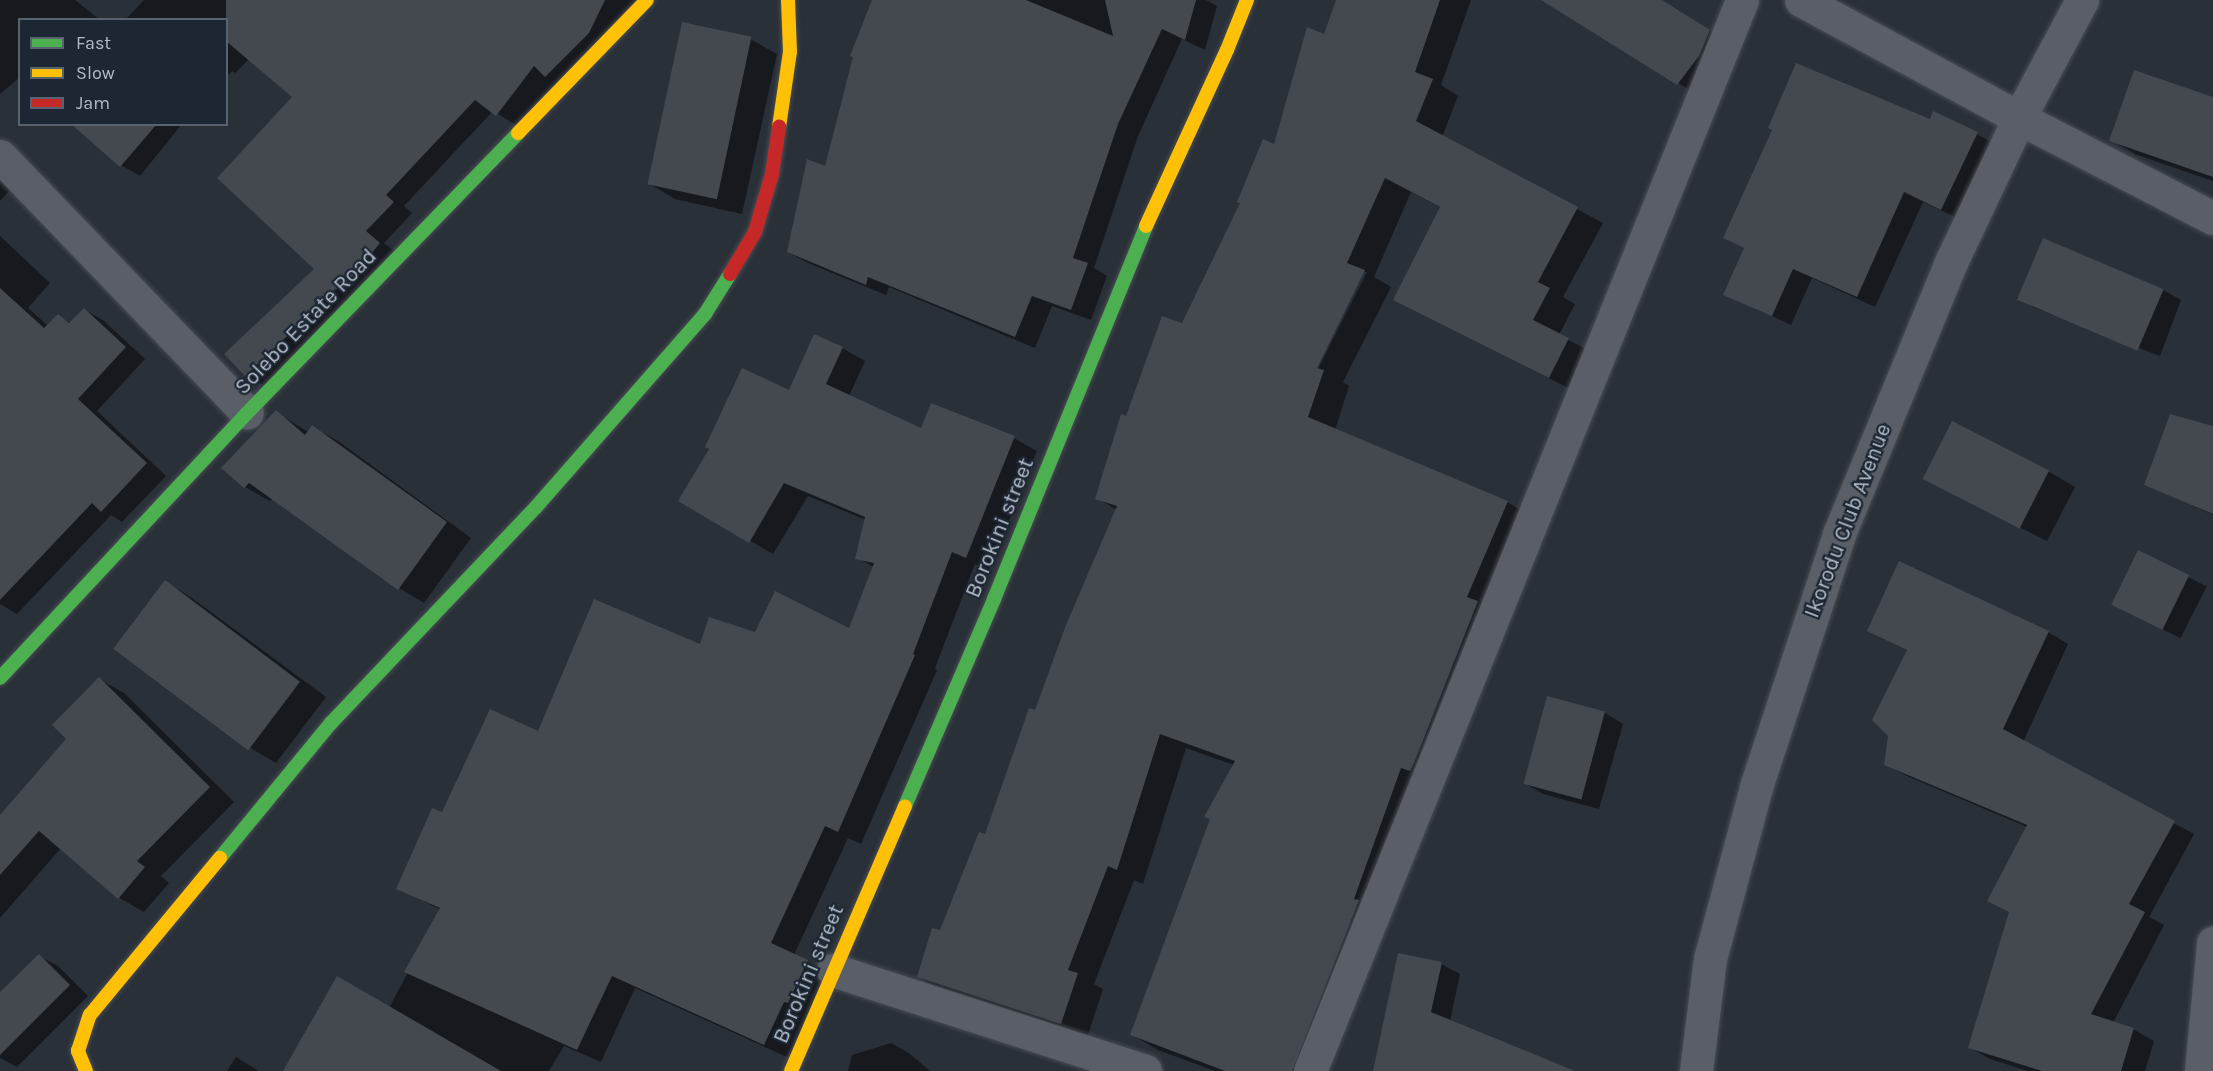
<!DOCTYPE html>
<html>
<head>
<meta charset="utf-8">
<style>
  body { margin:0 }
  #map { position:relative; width:2213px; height:1071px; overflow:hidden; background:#2a3038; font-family:Karla,sans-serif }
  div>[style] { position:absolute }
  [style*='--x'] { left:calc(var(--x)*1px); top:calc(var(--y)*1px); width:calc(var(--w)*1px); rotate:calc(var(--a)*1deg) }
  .shadow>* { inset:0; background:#0007; transform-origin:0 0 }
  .building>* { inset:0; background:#444950; transform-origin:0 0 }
  .roads { filter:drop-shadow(0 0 2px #484c53) drop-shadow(0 0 2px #484c53) }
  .street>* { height:33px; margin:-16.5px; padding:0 16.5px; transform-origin:16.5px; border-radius:16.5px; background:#5a5e66 }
  .fast>* { height:14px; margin:-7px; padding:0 7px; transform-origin:7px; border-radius:7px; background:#4caf50 }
  .slow>* { height:14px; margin:-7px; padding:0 7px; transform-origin:7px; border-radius:7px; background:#ffc107 }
  .jam>* { height:14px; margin:-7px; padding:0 7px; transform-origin:7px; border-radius:7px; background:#c62828 }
  span { translate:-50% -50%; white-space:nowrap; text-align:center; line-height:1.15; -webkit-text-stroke:4.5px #1d2633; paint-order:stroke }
  .street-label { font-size:22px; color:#b4bcc9 }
  .legend { position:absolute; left:18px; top:18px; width:210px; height:108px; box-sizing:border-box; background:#1d2633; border:2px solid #59626f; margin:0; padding:8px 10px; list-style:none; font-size:18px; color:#b4bcc9 }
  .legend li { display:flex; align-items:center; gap:12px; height:30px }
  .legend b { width:30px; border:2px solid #59626f }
</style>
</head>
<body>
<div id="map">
  <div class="shadow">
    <div style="clip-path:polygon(0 0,75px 0,100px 20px,20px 20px,20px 77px,0 94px)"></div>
    <div style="clip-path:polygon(144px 0,650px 0,516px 125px,493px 111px,404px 206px,412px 213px,384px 243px,398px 254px,265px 386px,246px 375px,226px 354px,316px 269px,295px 97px,249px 59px,235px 73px,232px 71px,226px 77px,226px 20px,125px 20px)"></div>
    <div style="clip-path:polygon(874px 0,1206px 0,1217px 6px,1205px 50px,1182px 39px,1138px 136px,1094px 268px,1107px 276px,1091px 320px,1052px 306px,1035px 348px,889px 287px,886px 295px,808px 263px,788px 252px,827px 168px)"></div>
    <div style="clip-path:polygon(evenodd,1337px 0,1471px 0,1441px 85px,1458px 96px,1442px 137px,1603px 223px,1563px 297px,1575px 304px,1559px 335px,1595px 354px,1576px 392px,1395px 299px,1441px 208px,1411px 192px,1374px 277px,1391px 287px,1343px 382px,1349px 386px,1335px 430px,1507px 502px,1533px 517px,1322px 1071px,1215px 1071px,1158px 1050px,1132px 1035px,1234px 765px,1186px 748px,1143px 884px,1134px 880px,1094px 984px,1103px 989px,1087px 1038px,944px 992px,919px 977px,986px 836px,1117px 510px,1097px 498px,1127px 418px,1183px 325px,1275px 146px,1325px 36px,1337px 0,1363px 272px,1367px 272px,1315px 375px,1312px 374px,1363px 272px)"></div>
    <div style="clip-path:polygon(1544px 0,1661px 0,1735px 46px,1704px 99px)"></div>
    <div style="clip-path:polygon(750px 39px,777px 54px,742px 214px,675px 199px,648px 183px)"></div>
    <div style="clip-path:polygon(2213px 98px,2213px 181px,2135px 154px,2111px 140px)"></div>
    <div style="clip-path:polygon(1934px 113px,1996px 144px,1960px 219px,1923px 202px,1875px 307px,1812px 278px,1791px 325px,1725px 294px,1745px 249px,1725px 238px,1930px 121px)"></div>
    <div style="clip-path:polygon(74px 124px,182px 124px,140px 176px,121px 165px)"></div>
    <div style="clip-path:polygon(0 179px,11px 189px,0 201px)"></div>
    <div style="clip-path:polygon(0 236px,50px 283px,28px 308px,48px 326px,58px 316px,71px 323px,84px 309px,104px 321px,145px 359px,97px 411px,166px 476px,122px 522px,111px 515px,17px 614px,0 604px)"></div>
    <div style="clip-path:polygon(2163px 290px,2181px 300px,2160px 356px,2035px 308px,2016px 297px)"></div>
    <div style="clip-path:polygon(842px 348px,865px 361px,849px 396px,922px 430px,1014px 438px,1037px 451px,989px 570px,975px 564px,935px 668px,937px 670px,861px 844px,848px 838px,794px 955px,830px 974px,787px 1057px,635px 988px,601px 1062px,564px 1046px,549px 1071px,308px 1071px,389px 1008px,441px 910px,398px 888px,443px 814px,539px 733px,701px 646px,755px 634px,850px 630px,874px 567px,857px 558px,866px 520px,808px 496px,773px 554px,680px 501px,790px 392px)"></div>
    <div style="clip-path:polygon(276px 412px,308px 432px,313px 427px,338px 441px,471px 538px,424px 603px,399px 588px,273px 498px,270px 501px,245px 487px,223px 468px)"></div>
    <div style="clip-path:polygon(2213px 428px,2213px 515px,2145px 484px)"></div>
    <div style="clip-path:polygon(2048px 471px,2075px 487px,2047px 541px,1952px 493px)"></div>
    <div style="left:2139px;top:552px;width:76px;height:58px;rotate:27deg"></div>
    <div style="clip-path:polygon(166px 582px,192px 598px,326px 697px,276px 763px,249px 747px)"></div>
    <div style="clip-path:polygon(1869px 630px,2048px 632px,2068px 644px,2023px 742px,2194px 834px,2149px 917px,2164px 925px,2113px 1023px,2133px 1029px,2154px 1041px,2145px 1071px,2028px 1071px,1990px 1059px,1969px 1047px,2011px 912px,2027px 827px,1907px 776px,1886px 764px,1908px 651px)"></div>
    <div style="clip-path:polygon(99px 679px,124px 693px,234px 802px,161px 876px,169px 883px,144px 912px,118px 897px,61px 848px,0 918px,0 817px,68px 739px)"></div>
    <div style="clip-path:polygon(1605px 713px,1623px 724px,1599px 809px,1543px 794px,1524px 783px)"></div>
    <div style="clip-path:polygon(39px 956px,58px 966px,88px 996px,17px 1067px,0 1058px,0 995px)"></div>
    <div style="clip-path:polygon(1441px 964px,1460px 974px,1450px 1021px,1575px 1071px,1375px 1071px)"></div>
    <div style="clip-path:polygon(891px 1043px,909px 1053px,930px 1071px,848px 1071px,852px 1055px)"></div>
    <div style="clip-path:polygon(236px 1057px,254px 1068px,259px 1071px,227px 1071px)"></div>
  </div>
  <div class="building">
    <div style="clip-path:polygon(226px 0,605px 0,589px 33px,545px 77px,534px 66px,496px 116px,475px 100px,386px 195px,394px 202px,366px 231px,380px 243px,353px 276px,344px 286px,342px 284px,245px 376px,224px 354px,314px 269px,217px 178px,292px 97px,226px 41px)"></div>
    <div style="clip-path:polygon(872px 0,1026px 0,1113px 36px,1105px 0,1196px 0,1185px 40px,1162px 29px,1118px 124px,1073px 258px,1088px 263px,1071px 310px,1032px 296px,1015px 337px,868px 277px,866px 285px,787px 252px,807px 159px,825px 166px,853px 57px,850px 56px)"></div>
    <div style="clip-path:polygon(1336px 0,1440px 0,1415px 72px,1433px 79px,1416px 121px,1578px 207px,1538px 282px,1550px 288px,1533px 320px,1569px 338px,1549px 378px,1393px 300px,1440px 207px,1385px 178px,1347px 263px,1365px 270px,1317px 368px,1324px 370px,1308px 417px,1508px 501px,1467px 597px,1478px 601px,1414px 763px,1410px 771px,1401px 768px,1354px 899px,1359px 900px,1292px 1071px,1225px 1071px,1130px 1035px,1210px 819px,1204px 817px,1235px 761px,1160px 734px,1117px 870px,1108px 866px,1068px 970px,1078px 973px,1061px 1024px,917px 977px,932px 928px,940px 930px,979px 832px,985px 834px,1029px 708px,1035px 710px,1066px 625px,1117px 506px,1095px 499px,1121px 414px,1126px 416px,1162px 316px,1182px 323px,1240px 203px,1237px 202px,1263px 139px,1274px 144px,1307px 27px,1324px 34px)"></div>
    <div style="clip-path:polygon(1541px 0,1662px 0,1710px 30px,1699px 56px,1677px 85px)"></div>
    <div style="left:682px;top:22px;width:71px;height:166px;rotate:12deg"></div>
    <div style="clip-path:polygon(1796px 63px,1930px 119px,1933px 111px,1978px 132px,1941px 210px,1904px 192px,1857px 297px,1793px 269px,1772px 316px,1723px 295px,1744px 248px,1723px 238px,1772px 130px,1768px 128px)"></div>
    <div style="clip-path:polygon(2134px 70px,2213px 97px,2213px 177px,2109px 141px)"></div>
    <div style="clip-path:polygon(71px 124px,157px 124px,120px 167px)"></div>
    <div style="left:2043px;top:238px;width:131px;height:67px;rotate:23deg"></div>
    <div style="clip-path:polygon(0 288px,44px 328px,58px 314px,69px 323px,84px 308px,126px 347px,78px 399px,147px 463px,101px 512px,92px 503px,0 600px)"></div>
    <div style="clip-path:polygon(814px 334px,843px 347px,826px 384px,921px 428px,931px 403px,1015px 436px,966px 558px,952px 552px,913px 654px,915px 655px,838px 832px,825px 826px,771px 943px,808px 960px,788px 1003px,784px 1002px,764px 1045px,612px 976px,577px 1050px,404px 972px,440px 908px,396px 889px,432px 808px,442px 812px,490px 709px,538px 731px,594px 599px,700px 644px,709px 617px,755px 632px,775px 591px,849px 628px,874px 563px,855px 559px,865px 517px,784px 483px,749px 543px,678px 501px,709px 449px,705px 447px,742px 368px,789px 390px)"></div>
    <div style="clip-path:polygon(276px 410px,305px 435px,312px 425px,447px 522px,398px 590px,249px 483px,244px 488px,221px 468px)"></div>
    <div style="clip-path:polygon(2170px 414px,2213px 426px,2213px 514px,2144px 485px)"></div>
    <div style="left:1952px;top:421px;width:109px;height:65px;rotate:27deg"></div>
    <div style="left:2138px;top:550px;width:57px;height:61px;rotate:26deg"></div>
    <div style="clip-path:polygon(1899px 561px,2049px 631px,2003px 729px,2175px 821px,2129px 904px,2145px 912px,2091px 1014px,2134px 1028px,2121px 1071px,2042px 1071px,1968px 1048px,2009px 912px,1987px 901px,2027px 825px,1884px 765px,1888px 736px,1872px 720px,1907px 650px,1867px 631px)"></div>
    <div style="left:165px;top:580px;width:169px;height:86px;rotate:37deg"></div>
    <div style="clip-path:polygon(99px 677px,210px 787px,137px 861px,145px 867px,118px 899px,39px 831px,0 875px,0 815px,66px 739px,52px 725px)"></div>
    <div style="left:1547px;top:696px;width:60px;height:91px;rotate:15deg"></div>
    <div style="clip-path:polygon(1398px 953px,1442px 962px,1431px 1012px,1575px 1071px,1373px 1071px)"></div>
    <div style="clip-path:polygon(39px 954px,70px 985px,0 1055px,0 992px)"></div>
    <div style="clip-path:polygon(337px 976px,389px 1006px,501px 1071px,283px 1071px)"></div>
  </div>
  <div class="roads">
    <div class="street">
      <div style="--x:1801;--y:0;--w:248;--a:28.4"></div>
      <div style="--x:2019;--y:118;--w:218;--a:27.3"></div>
      <div style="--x:0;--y:156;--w:356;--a:46.1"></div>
      <div style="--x:833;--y:970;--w:328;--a:17.9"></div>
      <div style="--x:1310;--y:1071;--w:1155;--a:-68.03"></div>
      <div style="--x:1696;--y:1071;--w:113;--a:-82.9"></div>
      <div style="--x:1710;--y:959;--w:181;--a:-75"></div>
      <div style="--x:1757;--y:784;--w:263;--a:-71.8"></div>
      <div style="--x:1839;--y:534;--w:296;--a:-67.6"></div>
      <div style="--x:1952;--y:260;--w:157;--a:-64.7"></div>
      <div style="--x:2019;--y:118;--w:134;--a:-61.9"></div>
      <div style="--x:2201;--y:1071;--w:129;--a:-84.6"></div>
    </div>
    <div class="fast">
      <div style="--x:0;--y:678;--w:362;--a:-47"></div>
      <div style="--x:247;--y:413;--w:390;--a:-45.9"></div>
      <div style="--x:905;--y:806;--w:225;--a:-66.7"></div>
      <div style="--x:994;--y:599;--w:403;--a:-67.8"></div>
      <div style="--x:220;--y:858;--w:175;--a:-50.6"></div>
      <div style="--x:331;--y:723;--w:298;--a:-46.5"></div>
      <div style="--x:536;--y:507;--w:257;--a:-48.8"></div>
      <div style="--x:705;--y:314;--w:47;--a:-58"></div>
    </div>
    <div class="slow">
      <div style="--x:779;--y:127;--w:76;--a:-81.7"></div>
      <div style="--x:790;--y:52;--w:52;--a:-92.2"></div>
      <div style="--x:518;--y:133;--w:185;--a:-45.9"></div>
      <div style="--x:1146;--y:226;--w:194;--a:-65.3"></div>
      <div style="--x:1227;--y:50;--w:54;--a:-68.2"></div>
      <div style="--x:86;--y:1071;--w:22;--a:-112"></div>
      <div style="--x:78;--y:1051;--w:38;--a:-72"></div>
      <div style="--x:90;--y:1015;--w:204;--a:-50.4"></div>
      <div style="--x:791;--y:1071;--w:288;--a:-66.7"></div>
    </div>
    <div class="jam">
      <div style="--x:730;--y:274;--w:49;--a:-59.2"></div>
      <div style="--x:755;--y:232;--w:60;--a:-73.7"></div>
      <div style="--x:772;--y:174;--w:48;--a:-81.5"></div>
    </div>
  </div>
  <div class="street-label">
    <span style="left:306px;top:322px;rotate:-46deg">Solebo Estate Road</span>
    <span style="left:1848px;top:521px;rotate:-69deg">Ikorodu Club Avenue</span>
    <span style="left:1000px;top:528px;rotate:-68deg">Borokini street</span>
    <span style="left:809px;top:974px;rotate:-67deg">Borokini street</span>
  </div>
  <ul class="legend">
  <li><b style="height:8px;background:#4caf50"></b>Fast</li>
  <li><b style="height:8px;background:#ffc107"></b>Slow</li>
  <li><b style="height:8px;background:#c62828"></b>Jam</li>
  </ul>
</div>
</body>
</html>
